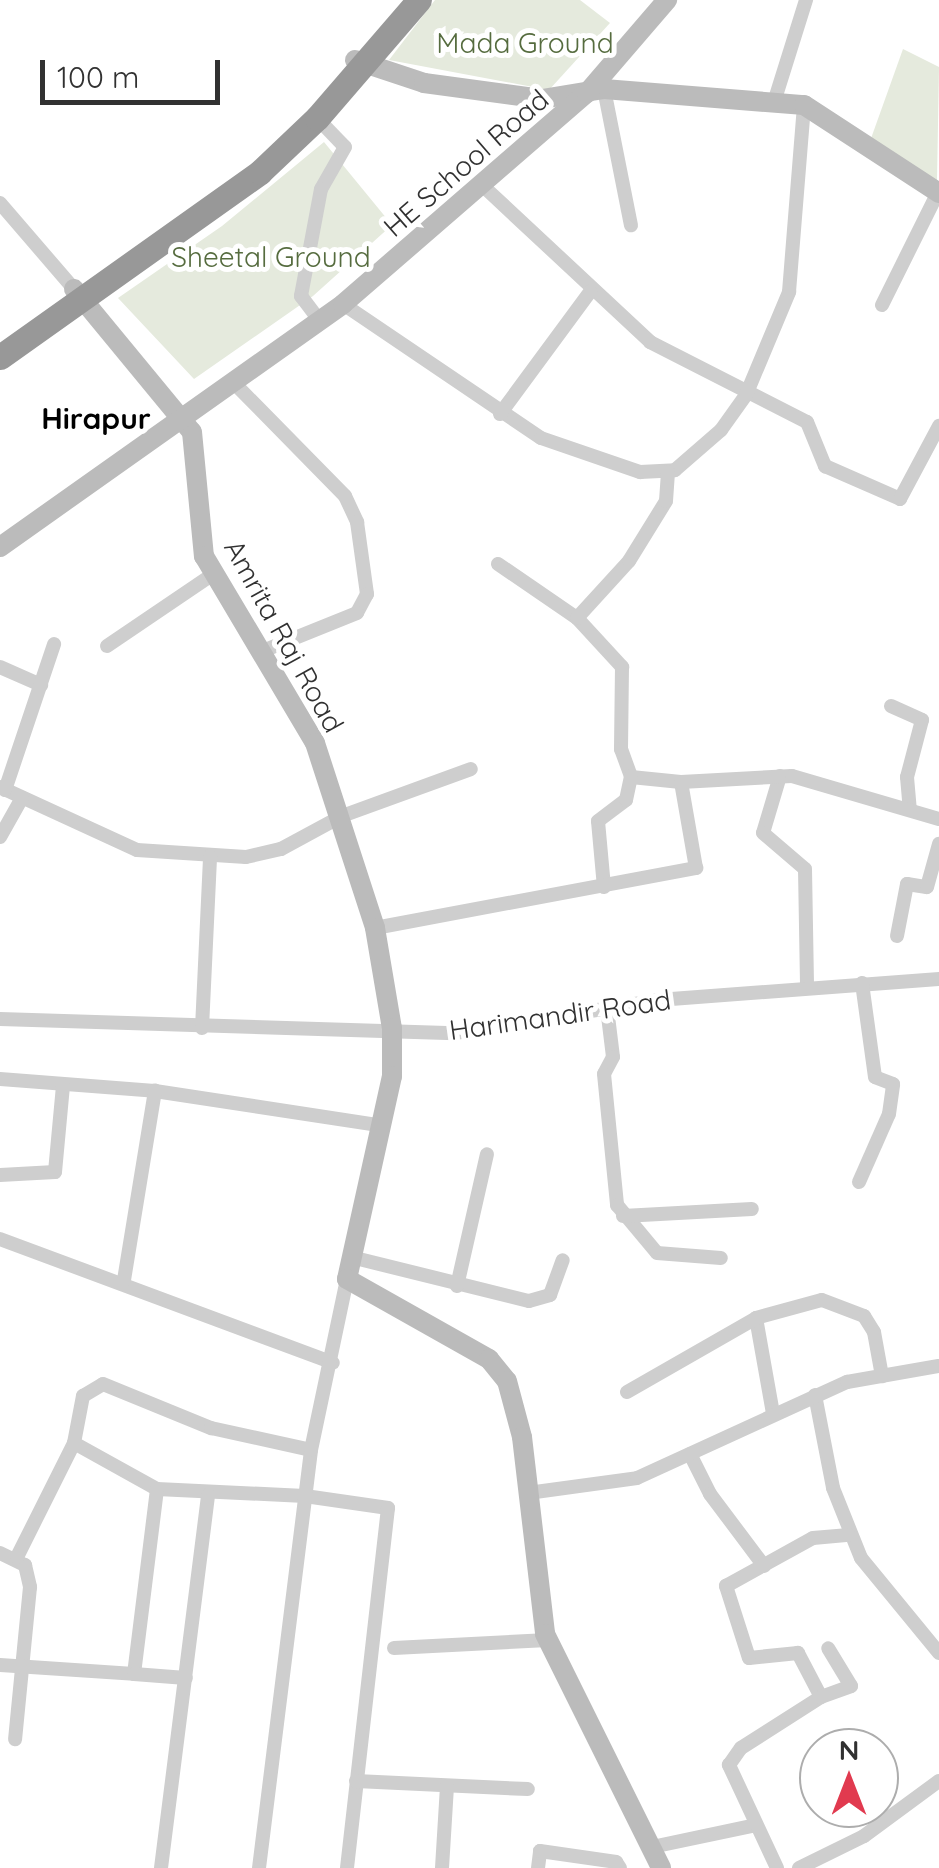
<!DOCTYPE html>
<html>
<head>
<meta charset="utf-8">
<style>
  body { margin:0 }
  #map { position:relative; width:939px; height:1868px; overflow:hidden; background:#fff; font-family:Quicksand,sans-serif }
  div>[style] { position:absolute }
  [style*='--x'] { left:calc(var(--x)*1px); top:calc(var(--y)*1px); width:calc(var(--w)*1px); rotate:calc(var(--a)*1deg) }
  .green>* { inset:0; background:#e5eadd }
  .street>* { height:14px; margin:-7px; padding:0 7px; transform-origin:7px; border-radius:7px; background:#cecece }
  .secondary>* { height:20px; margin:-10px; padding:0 10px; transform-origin:10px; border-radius:10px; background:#bbb }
  .highway>* { height:25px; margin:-12.5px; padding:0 12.5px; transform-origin:12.5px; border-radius:12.5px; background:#989898 }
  span { translate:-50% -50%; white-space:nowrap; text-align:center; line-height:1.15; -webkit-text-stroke:10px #fff; paint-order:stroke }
  .park-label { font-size:28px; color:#566c3f }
  .street-label { font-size:28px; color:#313131 }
  .neighbourhood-label { font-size:30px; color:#000; font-weight:700 }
  .north { position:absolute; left:799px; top:1728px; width:100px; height:100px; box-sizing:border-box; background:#fff; border:2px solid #adadad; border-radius:50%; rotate:0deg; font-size:28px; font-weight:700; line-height:40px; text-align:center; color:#313131 }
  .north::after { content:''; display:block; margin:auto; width:35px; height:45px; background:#e13a4f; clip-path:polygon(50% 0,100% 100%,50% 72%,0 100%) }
  .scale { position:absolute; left:40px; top:60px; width:180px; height:45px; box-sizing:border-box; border:5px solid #313131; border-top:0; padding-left:12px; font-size:30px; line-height:35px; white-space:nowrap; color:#313131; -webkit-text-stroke:8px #fff; paint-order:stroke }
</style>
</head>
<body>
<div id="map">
  <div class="green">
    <div style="clip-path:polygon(435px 0,580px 0,610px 23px,549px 90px,389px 60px)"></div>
    <div style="clip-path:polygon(903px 49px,939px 67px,937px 181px,869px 144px)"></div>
    <div style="clip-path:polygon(324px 142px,392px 225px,313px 296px,194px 379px,118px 298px,222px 226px)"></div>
  </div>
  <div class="street">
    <div style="--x:604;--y:89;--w:139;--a:78.8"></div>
    <div style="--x:775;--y:99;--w:104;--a:-72.6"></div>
    <div style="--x:317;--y:118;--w:40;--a:46"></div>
    <div style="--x:345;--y:147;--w:48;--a:119.7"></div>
    <div style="--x:321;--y:189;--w:109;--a:100.6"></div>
    <div style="--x:301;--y:296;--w:31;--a:53"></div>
    <div style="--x:483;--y:186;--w:229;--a:43"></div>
    <div style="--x:650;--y:342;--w:176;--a:27"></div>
    <div style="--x:807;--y:422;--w:48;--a:67.8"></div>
    <div style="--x:825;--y:466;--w:82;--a:23.7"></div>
    <div style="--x:900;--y:499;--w:83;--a:-61.9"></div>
    <div style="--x:0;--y:203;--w:113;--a:49.3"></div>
    <div style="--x:343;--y:304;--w:239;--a:34.1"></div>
    <div style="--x:541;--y:438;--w:105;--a:19"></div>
    <div style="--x:640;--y:472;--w:35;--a:-3"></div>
    <div style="--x:675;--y:470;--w:61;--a:-41"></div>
    <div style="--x:721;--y:430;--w:43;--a:-54.5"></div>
    <div style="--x:746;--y:395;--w:112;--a:-67.3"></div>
    <div style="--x:789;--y:292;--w:188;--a:-85.4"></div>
    <div style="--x:882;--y:305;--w:128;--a:-63.6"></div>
    <div style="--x:235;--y:384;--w:157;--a:45.5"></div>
    <div style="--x:345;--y:496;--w:29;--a:65"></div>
    <div style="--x:357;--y:522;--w:73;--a:82.1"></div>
    <div style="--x:367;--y:594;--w:21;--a:118"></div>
    <div style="--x:357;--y:613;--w:105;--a:158.1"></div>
    <div style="--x:500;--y:414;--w:152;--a:-53.6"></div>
    <div style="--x:498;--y:564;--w:96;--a:34.4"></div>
    <div style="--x:577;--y:618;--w:67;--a:47.4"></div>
    <div style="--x:622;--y:667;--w:82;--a:90.7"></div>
    <div style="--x:621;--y:749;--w:30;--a:70"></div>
    <div style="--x:631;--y:777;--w:50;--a:5.7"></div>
    <div style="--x:577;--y:618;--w:77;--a:-47.6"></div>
    <div style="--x:629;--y:561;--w:70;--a:-58.3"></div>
    <div style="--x:666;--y:501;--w:29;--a:-86"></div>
    <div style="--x:107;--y:646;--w:127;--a:-34.1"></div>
    <div style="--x:0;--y:667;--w:45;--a:23.7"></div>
    <div style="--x:891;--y:706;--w:34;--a:24"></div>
    <div style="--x:922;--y:720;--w:59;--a:104.7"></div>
    <div style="--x:907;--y:777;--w:32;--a:85"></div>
    <div style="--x:780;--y:776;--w:59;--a:106.6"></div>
    <div style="--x:763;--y:833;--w:55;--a:40.6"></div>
    <div style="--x:805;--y:869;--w:117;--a:89"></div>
    <div style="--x:0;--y:787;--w:151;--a:24.7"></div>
    <div style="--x:137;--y:850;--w:109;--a:3.7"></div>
    <div style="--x:246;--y:857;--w:36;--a:-13"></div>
    <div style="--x:281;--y:849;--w:69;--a:-28.4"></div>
    <div style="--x:342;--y:816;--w:137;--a:-20"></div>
    <div style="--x:5;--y:790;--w:154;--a:-71.4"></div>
    <div style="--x:0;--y:837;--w:45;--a:-60.6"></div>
    <div style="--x:604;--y:887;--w:66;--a:-95.2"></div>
    <div style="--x:598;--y:821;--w:35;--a:-37"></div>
    <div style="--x:626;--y:800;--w:24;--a:-78"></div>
    <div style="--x:375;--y:928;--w:327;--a:-10.6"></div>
    <div style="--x:696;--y:868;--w:87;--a:-99.9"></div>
    <div style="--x:681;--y:782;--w:111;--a:-3.1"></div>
    <div style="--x:792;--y:776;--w:153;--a:16.3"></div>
    <div style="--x:897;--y:936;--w:53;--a:-79.1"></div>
    <div style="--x:907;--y:884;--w:20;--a:9"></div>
    <div style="--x:927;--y:887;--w:45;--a:-74.4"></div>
    <div style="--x:607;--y:1008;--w:49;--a:83"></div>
    <div style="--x:613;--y:1057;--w:19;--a:118"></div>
    <div style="--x:604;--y:1074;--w:132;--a:84.3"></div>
    <div style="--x:617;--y:1205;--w:62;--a:50.2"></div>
    <div style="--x:657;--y:1253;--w:64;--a:4.5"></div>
    <div style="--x:0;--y:1019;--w:455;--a:1.8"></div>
    <div style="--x:455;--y:1033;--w:206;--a:-9.2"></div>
    <div style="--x:658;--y:1000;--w:282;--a:-4.3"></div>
    <div style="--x:202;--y:1028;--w:172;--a:-87.3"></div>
    <div style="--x:0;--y:1079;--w:155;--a:4.4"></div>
    <div style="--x:155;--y:1091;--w:231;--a:8.7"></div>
    <div style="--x:0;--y:1175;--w:55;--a:-3.1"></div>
    <div style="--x:55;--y:1172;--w:87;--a:-84.7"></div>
    <div style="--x:859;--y:1182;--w:74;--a:-66.2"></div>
    <div style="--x:889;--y:1114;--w:30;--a:-82"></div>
    <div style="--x:893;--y:1084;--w:19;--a:-159"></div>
    <div style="--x:875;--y:1077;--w:95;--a:-97.9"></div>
    <div style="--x:623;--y:1216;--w:129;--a:-3.1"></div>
    <div style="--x:0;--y:1239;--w:355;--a:20.4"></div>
    <div style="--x:351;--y:1257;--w:183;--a:13.9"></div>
    <div style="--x:529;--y:1301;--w:22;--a:-16"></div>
    <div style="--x:550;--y:1295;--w:37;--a:-70"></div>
    <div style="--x:124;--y:1280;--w:192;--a:-80.7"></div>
    <div style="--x:457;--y:1286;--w:135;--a:-77.2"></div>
    <div style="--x:756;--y:1318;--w:97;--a:79.9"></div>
    <div style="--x:627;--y:1392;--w:149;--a:-29.8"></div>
    <div style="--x:756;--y:1318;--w:68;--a:-15.3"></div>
    <div style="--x:822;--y:1300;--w:45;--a:20.9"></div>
    <div style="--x:864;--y:1316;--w:19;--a:58"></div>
    <div style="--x:874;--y:1332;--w:45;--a:79.7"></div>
    <div style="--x:815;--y:1395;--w:95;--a:79"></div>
    <div style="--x:833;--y:1488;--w:75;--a:68.2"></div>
    <div style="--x:861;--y:1558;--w:123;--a:50.6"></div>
    <div style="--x:74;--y:1443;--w:48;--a:-79.2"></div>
    <div style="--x:83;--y:1396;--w:23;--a:-31"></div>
    <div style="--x:103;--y:1384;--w:117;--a:22.2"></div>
    <div style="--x:211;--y:1428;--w:102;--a:12.4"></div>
    <div style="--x:690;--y:1454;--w:45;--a:63.4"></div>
    <div style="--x:710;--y:1494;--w:90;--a:53.1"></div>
    <div style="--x:528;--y:1493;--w:110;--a:-7.8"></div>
    <div style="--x:637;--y:1478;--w:231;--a:-24.6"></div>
    <div style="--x:847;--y:1382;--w:93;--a:-9.9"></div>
    <div style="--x:0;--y:1553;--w:28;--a:26"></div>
    <div style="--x:25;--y:1565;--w:23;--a:77"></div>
    <div style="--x:30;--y:1587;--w:153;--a:95.6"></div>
    <div style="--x:17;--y:1557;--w:127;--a:-63.4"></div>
    <div style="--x:74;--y:1443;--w:95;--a:29"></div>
    <div style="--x:157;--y:1489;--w:148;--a:2.7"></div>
    <div style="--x:305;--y:1496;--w:84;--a:8.2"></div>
    <div style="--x:388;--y:1508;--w:362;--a:96.5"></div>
    <div style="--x:394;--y:1648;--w:154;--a:-3"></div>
    <div style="--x:0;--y:1665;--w:134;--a:3.8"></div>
    <div style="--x:134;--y:1674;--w:186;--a:-82.9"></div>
    <div style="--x:134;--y:1674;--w:52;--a:4.4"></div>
    <div style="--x:821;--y:1697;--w:50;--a:-117.6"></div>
    <div style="--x:798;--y:1653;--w:49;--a:174.2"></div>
    <div style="--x:749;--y:1658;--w:76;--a:-107.7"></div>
    <div style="--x:726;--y:1586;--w:99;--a:-28.9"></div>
    <div style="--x:813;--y:1538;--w:36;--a:-5"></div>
    <div style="--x:356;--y:1781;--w:172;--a:2.7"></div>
    <div style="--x:652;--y:1847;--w:106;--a:-11.9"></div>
    <div style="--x:161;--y:1868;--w:376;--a:-82.8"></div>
    <div style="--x:259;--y:1868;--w:421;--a:-82.9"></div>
    <div style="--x:311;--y:1450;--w:175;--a:-78.1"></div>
    <div style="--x:442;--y:1868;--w:82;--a:-86.5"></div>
    <div style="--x:538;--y:1868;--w:17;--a:-83"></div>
    <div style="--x:540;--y:1851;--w:77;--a:8.2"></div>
    <div style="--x:616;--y:1862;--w:7;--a:56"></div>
    <div style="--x:777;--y:1868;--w:114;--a:-115"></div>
    <div style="--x:729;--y:1765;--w:21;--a:-55"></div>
    <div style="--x:741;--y:1748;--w:95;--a:-32.5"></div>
    <div style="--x:821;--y:1697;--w:32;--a:-20"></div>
    <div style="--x:851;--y:1686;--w:44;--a:-121.2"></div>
    <div style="--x:799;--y:1868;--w:72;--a:-26.2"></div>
    <div style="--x:864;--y:1836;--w:93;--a:-36.3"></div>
  </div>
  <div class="secondary">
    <div style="--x:355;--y:60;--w:73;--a:18.4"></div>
    <div style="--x:424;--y:83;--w:119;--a:7.7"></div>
    <div style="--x:542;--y:99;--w:63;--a:-9.2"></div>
    <div style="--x:604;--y:89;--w:201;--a:4.6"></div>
    <div style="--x:804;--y:105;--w:161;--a:33.1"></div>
    <div style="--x:74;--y:289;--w:185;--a:50.5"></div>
    <div style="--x:192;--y:432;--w:125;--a:84.5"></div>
    <div style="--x:204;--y:556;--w:217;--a:59.3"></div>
    <div style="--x:315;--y:743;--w:194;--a:72"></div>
    <div style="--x:375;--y:928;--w:101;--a:80.4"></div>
    <div style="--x:392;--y:1028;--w:48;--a:90"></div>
    <div style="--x:392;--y:1076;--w:208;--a:102.5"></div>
    <div style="--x:347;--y:1279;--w:163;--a:29.4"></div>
    <div style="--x:489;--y:1359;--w:28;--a:51"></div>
    <div style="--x:507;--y:1381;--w:58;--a:75"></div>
    <div style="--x:522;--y:1437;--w:198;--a:83.3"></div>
    <div style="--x:545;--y:1634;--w:261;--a:63.6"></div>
    <div style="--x:0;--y:547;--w:420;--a:-35.3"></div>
    <div style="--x:343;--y:304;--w:323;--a:-40.9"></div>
    <div style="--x:587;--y:93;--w:123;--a:-49.3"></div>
  </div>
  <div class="highway">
    <div style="--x:0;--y:357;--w:319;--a:-35.4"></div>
    <div style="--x:260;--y:172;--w:79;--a:-43.5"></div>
    <div style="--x:317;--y:118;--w:156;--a:-49.2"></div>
  </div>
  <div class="park-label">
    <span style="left:525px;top:43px">Mada Ground</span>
    <span style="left:271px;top:257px">Sheetal Ground</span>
  </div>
  <div class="street-label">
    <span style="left:466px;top:163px;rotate:-41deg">HE School Road</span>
    <span style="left:284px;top:636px;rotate:61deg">Amrita Raj Road</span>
    <span style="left:560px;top:1015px;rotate:-8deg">Harimandir Road</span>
  </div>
  <div class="neighbourhood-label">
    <span style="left:96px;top:418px">Hirapur</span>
  </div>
  <div class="north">N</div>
  <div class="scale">100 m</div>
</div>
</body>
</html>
